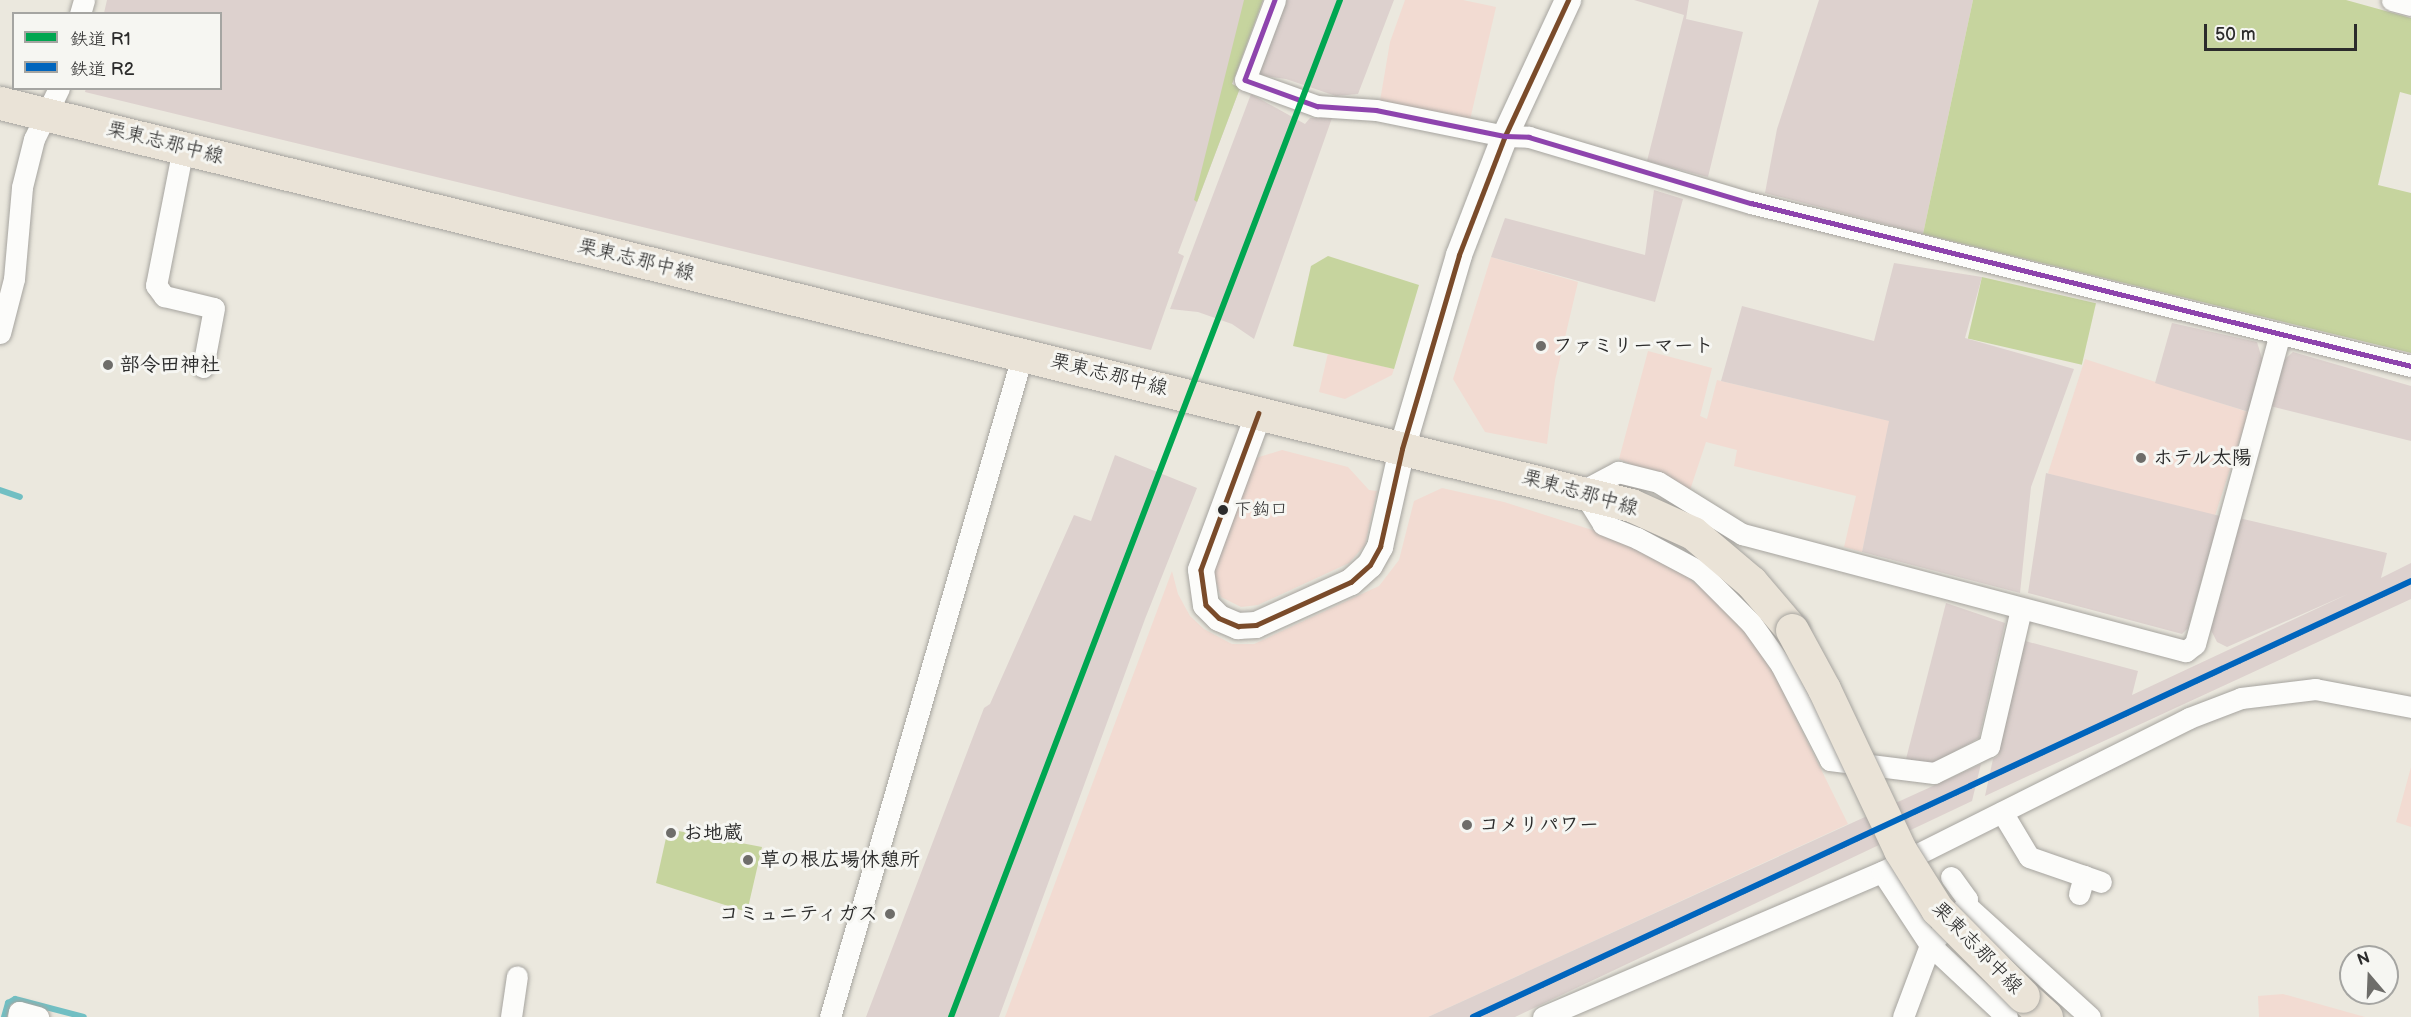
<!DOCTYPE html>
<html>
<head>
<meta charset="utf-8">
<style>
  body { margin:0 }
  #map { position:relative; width:2411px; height:1017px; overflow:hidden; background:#ebe8de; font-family:"Balsamiq Sans","Klee One",sans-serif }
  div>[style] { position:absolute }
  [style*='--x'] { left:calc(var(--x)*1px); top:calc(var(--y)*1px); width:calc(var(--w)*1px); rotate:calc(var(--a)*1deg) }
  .built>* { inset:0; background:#f2dbd2; transform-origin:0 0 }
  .industrial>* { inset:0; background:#ddd1ce }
  .green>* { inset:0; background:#c6d49e; transform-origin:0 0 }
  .stream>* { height:6px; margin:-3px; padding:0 3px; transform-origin:3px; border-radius:3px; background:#71bfc3 }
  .roads { filter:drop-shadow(0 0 2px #a6a49f) drop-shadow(0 0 2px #a6a49f) }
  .minor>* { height:21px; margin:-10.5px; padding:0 10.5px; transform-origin:10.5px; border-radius:10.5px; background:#fcfcfa }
  .tertiary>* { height:26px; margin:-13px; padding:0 13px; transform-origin:13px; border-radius:13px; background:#fcfcfa }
  .primary>* { height:33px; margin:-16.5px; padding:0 16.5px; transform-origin:16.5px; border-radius:16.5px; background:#eae3d7 }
  .rail>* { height:4.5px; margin-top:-2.25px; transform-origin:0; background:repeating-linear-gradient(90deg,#b4b3b2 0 9px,transparent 0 13.5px) }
  .bridges { filter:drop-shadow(0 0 2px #a6a49f) drop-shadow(0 0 2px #a6a49f) }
  .primary-bridge>* { height:33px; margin:-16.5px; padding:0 16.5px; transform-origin:16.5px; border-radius:16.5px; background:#eae3d7 }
  .bus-1>* { height:4.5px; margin:-2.25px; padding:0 2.25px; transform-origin:2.25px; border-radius:2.25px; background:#7a4b2a }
  .bus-2>* { height:4.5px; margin:-2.25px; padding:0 2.25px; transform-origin:2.25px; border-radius:2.25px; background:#8e44ad }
  .rail-1>* { height:6px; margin:-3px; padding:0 3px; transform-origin:3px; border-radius:3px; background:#00a651 }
  .rail-2>* { height:6px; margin:-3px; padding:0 3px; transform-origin:3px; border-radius:3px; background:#0065bd }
  .dots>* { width:16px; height:16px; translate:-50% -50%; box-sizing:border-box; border:3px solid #f6f6f2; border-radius:50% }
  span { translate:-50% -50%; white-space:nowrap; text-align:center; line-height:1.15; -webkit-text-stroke:6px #f6f6f2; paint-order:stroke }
  .bus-label { font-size:18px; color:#2b2b2b }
  .left { translate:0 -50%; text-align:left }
  .street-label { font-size:20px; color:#2b2b2b }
  .poi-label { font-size:20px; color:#2b2b2b; font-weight:700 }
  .right { translate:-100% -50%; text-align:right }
  .legend { position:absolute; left:12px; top:12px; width:210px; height:78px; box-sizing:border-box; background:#f6f6f2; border:2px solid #a5a5a2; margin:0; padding:8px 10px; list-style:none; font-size:18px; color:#2b2b2b }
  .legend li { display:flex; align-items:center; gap:12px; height:30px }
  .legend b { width:30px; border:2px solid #a5a5a2 }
  .north { position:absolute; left:2339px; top:945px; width:60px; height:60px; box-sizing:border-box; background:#f6f6f2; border:2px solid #a5a5a2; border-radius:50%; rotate:341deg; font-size:16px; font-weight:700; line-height:24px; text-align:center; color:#2b2b2b }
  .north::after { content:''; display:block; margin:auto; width:21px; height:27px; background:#6e6d6a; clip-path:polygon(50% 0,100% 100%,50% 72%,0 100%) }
  .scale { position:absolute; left:2204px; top:24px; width:153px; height:27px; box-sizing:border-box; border:3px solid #2b2b2b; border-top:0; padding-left:8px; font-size:18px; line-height:21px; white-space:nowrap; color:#2b2b2b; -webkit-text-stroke:4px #f6f6f2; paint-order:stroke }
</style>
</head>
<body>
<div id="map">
  <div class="built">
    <div style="clip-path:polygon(1405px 0,1463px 0,1496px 7px,1470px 120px,1380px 101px,1390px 42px)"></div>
    <div style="clip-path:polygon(1491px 257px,1578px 282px,1555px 380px,1547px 444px,1485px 432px,1453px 379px)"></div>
    <div style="clip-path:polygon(1648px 351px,1712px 368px,1700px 416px,1707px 419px,1717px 380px,1890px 421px,1862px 552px,1844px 547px,1856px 496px,1734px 466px,1737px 450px,1706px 442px,1690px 490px,1619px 459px)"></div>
    <div style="clip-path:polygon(1328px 353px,1394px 369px,1392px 375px,1345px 399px,1319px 392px)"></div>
    <div style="left:2085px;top:359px;width:172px;height:120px;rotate:18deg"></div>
    <div style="clip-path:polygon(1282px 450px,1348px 467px,1369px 490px,1377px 491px,1365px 545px,1349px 563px,1258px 605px,1241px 607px,1221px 597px,1214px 575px,1217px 561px,1256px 458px)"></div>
    <div style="clip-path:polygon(1442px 488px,1504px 502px,1611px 536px,1686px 576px,1714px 598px,1744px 630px,1774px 674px,1848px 824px,1428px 1017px,1005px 1017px,1172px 571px,1178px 594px,1190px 616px,1204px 629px,1232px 644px,1254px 644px,1379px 586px,1399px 560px,1414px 501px)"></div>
    <div style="clip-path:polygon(2411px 767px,2411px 827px,2396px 822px)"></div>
    <div style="clip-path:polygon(2283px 994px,2365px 1017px,2259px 1017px,2258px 996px)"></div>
  </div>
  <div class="industrial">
    <div style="clip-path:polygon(107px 0,1263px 0,1232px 84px,1240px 88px,1178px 253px,1184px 256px,1151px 350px,85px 92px,86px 88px,220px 88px,220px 14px,104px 13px)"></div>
    <div style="clip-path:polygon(1287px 0,1394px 0,1358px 94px,1336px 96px,1286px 79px,1259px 75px)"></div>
    <div style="clip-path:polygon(1634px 0,1689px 0,1686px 19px,1743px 32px,1708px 177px,1647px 161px,1684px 15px)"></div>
    <div style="clip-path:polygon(1819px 0,1973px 0,1923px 234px,1765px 193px,1777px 129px)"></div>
    <div style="clip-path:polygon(1251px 94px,1305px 124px,1310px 118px,1332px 118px,1254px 339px,1232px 324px,1198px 312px,1170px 309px)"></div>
    <div style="clip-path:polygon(1654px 190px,1683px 199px,1655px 302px,1491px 257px,1505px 218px,1645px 255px)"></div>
    <div style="clip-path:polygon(1894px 263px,1982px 277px,1965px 338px,2074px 369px,2031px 487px,2020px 593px,1862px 552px,1889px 421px,1721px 381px,1742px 306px,1874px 341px)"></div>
    <div style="clip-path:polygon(2172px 323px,2257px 342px,2263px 362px,2249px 412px,2155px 383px)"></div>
    <div style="clip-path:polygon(2293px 352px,2411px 386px,2411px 441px,2270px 406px,2282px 362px)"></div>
    <div style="clip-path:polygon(1115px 455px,1197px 488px,1145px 619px,999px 1017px,866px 1017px,984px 708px,990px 704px,1074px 515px,1091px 521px)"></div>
    <div style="clip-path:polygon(2046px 473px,2220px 516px,2188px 628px,2182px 634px,2028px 593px)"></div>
    <div style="clip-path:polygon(2239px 518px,2387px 553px,2381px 578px,2411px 563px,2411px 599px,1985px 796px,1993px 759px,1998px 756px,2025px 641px,2138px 671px,2132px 695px,2348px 594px,2227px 647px,2217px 642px,2210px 628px)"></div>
    <div style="clip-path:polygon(1946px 603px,2005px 623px,1979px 738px,1932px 764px,1906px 759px)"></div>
    <div style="clip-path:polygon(1981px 764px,1972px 801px,1515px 1017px,1428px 1017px)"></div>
  </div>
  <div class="green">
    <div style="clip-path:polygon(1244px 0,1263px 0,1232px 84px,1240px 88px,1197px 202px,1194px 200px)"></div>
    <div style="clip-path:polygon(1973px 0,2346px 0,2411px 18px,2411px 95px,2400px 92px,2378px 185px,2411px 193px,2411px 353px,1923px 234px)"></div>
    <div style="clip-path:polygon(1328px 256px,1419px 285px,1394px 369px,1293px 346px,1311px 266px)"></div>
    <div style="left:1982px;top:277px;width:117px;height:63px;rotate:13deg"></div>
    <div style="clip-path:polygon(668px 829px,762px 847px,747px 912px,656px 883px)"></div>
  </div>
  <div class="stream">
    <div style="--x:0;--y:490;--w:21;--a:19"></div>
    <div style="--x:4;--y:1017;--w:15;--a:-74"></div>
    <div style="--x:8;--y:1003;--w:8;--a:-30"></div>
    <div style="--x:15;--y:999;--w:71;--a:14.6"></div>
  </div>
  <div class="roads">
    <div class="minor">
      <div style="--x:1275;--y:0;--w:85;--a:110.6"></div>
      <div style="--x:1245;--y:80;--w:77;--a:19.9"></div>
      <div style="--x:1317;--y:106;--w:59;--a:3.9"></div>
      <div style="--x:1376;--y:110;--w:132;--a:11.4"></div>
      <div style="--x:1505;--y:136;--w:24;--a:2"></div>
      <div style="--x:1529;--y:137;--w:232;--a:16.6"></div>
      <div style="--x:1751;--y:203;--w:680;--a:13.87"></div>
      <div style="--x:2392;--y:0;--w:20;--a:15"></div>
      <div style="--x:80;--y:14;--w:15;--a:-74"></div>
      <div style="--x:183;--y:148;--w:140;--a:101.1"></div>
      <div style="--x:156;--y:285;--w:14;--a:54"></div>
      <div style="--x:164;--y:296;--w:51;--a:13.5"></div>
      <div style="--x:214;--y:308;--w:60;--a:100.6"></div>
      <div style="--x:0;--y:333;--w:56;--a:-75.5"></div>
      <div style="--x:14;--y:279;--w:92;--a:-85"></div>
      <div style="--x:22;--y:187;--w:49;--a:-76"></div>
      <div style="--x:34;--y:139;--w:57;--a:-63.9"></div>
      <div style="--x:2021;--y:609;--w:141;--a:103.1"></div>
      <div style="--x:1989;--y:746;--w:61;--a:153.9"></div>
      <div style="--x:1934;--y:773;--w:105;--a:-172.9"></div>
      <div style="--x:1830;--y:760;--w:107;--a:-117.3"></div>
      <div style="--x:1781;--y:665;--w:52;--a:-125.5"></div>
      <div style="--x:1751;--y:623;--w:74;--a:-135"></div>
      <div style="--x:1699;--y:571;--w:70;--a:-152"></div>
      <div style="--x:1637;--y:538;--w:37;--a:-158"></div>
      <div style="--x:1603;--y:524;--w:39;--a:-122"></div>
      <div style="--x:1582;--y:491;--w:41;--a:-27.8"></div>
      <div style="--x:1618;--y:472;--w:41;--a:14"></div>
      <div style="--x:1658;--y:482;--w:99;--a:31.8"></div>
      <div style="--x:1742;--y:534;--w:459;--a:14.8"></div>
      <div style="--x:2186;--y:651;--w:11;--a:-38"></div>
      <div style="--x:2195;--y:644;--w:322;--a:-74.7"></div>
      <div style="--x:2002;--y:812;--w:52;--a:59"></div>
      <div style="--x:2029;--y:857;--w:76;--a:19.1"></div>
      <div style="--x:1951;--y:877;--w:27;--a:54"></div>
      <div style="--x:1967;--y:899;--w:6;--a:99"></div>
      <div style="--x:2079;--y:894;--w:19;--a:-74"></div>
      <div style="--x:18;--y:1017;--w:5;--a:-79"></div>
      <div style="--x:19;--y:1012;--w:20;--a:15"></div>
      <div style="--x:511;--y:1017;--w:41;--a:-81.7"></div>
      <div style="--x:830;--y:1017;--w:691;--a:-73.79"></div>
      <div style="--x:1543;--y:1017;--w:369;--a:-23.2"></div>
      <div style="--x:1903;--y:1017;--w:77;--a:-69.4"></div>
      <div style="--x:1930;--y:945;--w:54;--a:-48"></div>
      <div style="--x:1966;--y:905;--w:167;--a:42.1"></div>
      <div style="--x:2007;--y:1017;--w:105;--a:-136.9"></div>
      <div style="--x:1930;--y:945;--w:87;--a:-123.3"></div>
      <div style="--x:1882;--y:872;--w:343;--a:-26.6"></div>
      <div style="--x:2189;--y:718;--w:56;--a:-21"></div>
      <div style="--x:2241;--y:698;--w:75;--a:-6.9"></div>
      <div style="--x:2315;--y:689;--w:98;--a:10.6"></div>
    </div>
    <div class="tertiary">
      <div style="--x:1259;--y:413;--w:167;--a:110.3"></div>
      <div style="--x:1201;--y:570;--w:35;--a:82"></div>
      <div style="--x:1206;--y:605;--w:18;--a:45"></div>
      <div style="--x:1219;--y:618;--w:21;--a:23"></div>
      <div style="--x:1238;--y:626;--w:18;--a:-3"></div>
      <div style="--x:1256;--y:625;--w:104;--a:-24.4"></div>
      <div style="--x:1351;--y:582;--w:25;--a:-42"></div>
      <div style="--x:1370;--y:565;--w:21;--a:-61"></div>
      <div style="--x:1380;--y:547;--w:100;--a:-77.3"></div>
      <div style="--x:1402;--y:449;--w:202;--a:-73.6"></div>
      <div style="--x:1459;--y:255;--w:128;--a:-68.9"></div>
      <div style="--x:1505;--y:136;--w:150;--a:-65.1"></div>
    </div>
    <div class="primary">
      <div style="--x:0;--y:103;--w:1680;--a:13.85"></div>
      <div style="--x:1631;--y:505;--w:68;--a:24.3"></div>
      <div style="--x:1693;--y:533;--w:76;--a:40.2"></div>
      <div style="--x:1751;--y:582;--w:63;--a:49.5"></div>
      <div style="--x:2023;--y:996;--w:31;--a:42"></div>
    </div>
  </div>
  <div class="rail">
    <div style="--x:1473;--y:1017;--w:1034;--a:-24.93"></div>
  </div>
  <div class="bridges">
    <div class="primary-bridge">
      <div style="--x:1792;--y:630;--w:67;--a:61.5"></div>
      <div style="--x:1824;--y:689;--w:178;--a:64.7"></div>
      <div style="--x:1900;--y:850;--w:70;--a:57.9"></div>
      <div style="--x:1937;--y:909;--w:122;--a:45.3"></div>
    </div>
  </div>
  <div class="bus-1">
    <div style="--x:1259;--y:413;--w:167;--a:110.3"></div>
    <div style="--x:1201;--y:570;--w:35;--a:82"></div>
    <div style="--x:1206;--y:605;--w:18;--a:45"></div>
    <div style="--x:1219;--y:618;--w:21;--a:23"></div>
    <div style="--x:1238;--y:626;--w:18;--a:-3"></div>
    <div style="--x:1256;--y:625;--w:104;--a:-24.4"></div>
    <div style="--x:1351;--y:582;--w:25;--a:-42"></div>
    <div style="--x:1370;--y:565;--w:21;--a:-61"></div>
    <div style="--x:1380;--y:547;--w:100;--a:-77.3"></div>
    <div style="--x:1402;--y:449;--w:202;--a:-73.6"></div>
    <div style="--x:1459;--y:255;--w:128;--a:-68.9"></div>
    <div style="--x:1505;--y:136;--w:150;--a:-65.1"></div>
  </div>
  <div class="bus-2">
    <div style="--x:1275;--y:0;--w:85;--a:110.6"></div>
    <div style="--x:1245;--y:80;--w:77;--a:19.9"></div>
    <div style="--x:1317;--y:106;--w:59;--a:3.9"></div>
    <div style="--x:1376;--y:110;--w:132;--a:11.4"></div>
    <div style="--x:1505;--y:136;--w:24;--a:2"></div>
    <div style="--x:1529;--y:137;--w:232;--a:16.6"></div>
    <div style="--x:1751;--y:203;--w:680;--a:13.87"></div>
  </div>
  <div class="rail-1">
    <div style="--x:951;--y:1017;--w:1089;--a:-69.07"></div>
  </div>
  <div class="rail-2">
    <div style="--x:1473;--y:1017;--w:1034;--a:-24.93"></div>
  </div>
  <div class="dots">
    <div style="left:1541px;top:346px;background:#6e6d6a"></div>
    <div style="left:108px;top:365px;background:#6e6d6a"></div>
    <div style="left:2141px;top:458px;background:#6e6d6a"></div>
    <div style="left:1223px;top:510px;background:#2b2b2b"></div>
    <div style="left:1467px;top:825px;background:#6e6d6a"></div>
    <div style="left:671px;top:833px;background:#6e6d6a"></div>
    <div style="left:748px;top:860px;background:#6e6d6a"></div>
    <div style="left:890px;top:914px;background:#6e6d6a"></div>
  </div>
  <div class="bus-label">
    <span class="left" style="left:1234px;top:510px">下鈎口</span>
  </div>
  <div class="street-label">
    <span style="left:165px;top:143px;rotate:14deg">栗東志那中線</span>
    <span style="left:636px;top:260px;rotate:14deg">栗東志那中線</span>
    <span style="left:1109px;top:375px;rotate:14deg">栗東志那中線</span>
    <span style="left:1580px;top:493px;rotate:16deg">栗東志那中線</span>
    <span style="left:1977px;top:948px;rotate:46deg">栗東志那中線</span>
  </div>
  <div class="poi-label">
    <span class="left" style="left:1553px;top:346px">ファミリーマート</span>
    <span class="left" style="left:120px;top:365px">部令田神社</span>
    <span class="left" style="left:2153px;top:458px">ホテル太陽</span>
    <span class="left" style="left:1479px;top:825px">コメリパワー</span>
    <span class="left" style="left:683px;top:833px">お地蔵</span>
    <span class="left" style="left:760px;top:860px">草の根広場休憩所</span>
    <span class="right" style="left:878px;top:914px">コミュニティガス</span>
  </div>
  <ul class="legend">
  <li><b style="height:8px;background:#00a651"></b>鉄道 R1</li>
  <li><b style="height:8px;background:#0065bd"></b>鉄道 R2</li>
  </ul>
  <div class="north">N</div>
  <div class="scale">50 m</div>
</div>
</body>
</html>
